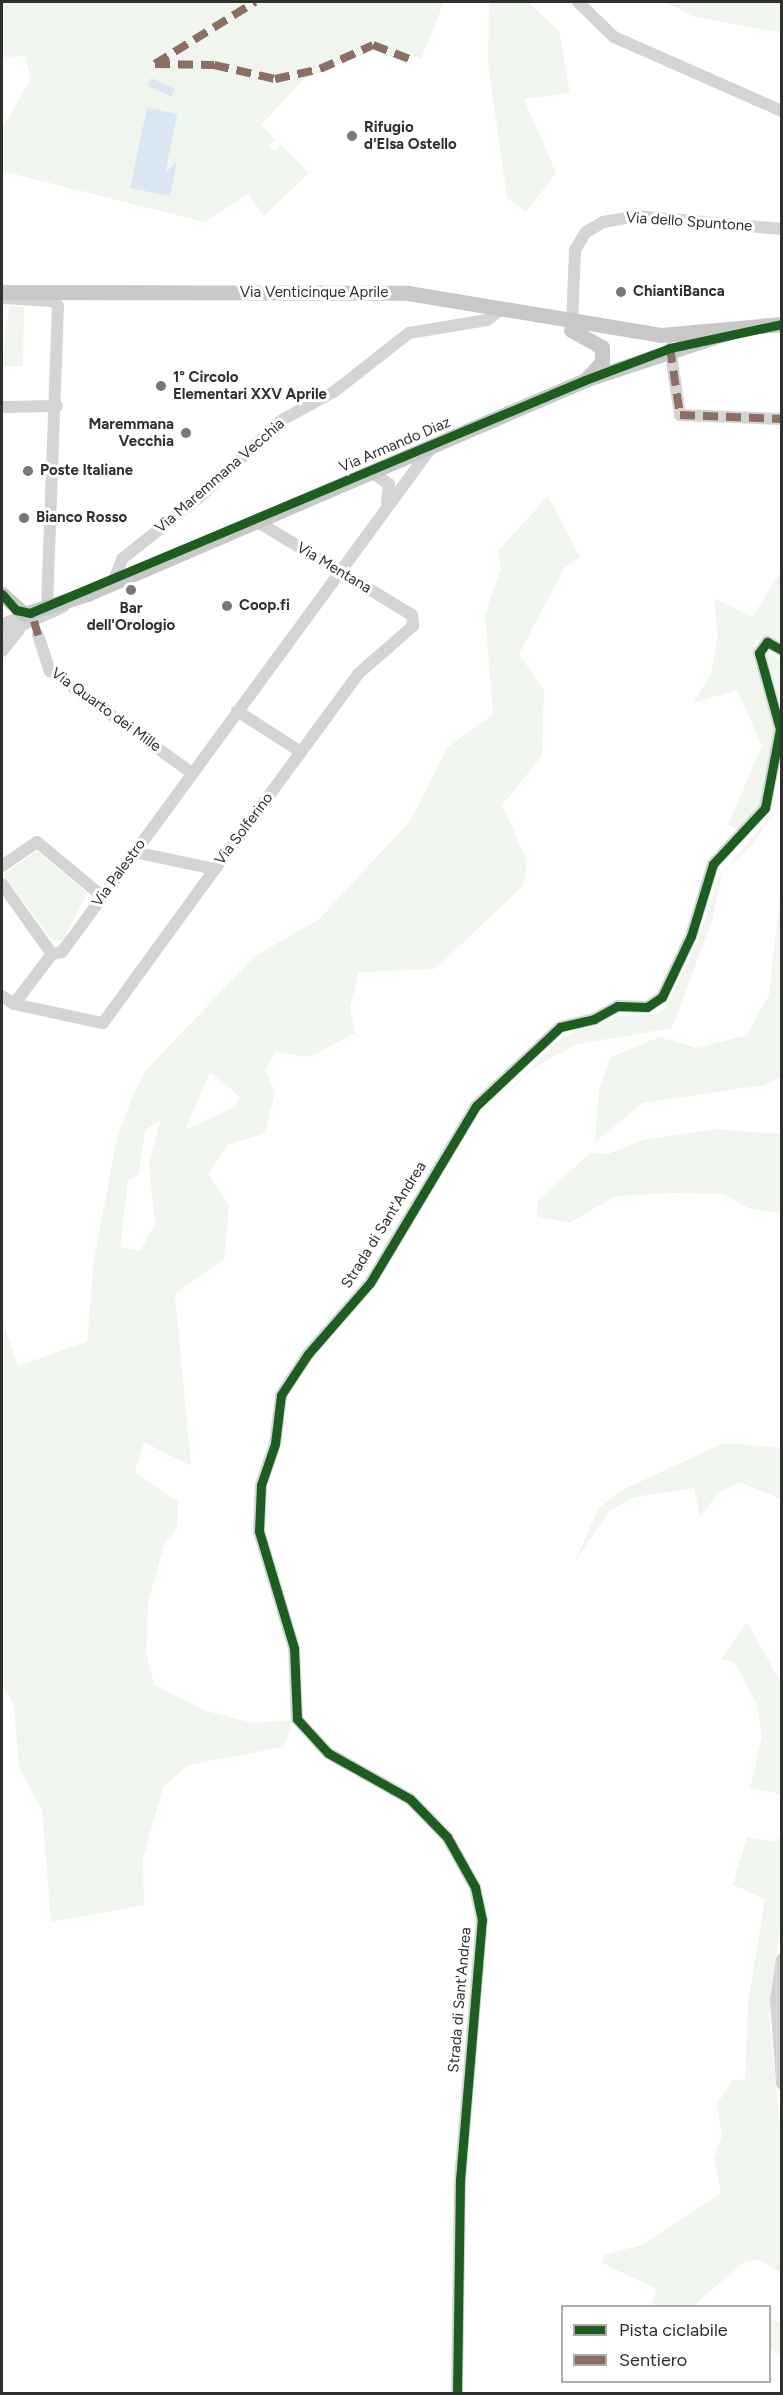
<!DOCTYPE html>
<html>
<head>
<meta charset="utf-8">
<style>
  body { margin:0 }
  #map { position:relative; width:783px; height:2395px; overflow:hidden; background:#fff; font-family:Figtree,sans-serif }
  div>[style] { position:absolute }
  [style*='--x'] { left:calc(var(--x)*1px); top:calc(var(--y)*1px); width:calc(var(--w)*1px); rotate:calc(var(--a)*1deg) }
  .green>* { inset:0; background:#f0f5ed }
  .water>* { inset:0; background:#dae6f2; transform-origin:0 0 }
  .minor>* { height:12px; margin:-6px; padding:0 6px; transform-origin:6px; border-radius:6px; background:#d4d4d4 }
  .major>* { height:15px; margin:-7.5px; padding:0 7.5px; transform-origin:7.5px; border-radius:7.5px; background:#c8c8c8 }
  .quiet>* { height:8px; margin-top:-4px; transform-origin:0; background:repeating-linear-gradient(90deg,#8d6e63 0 15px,transparent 0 23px) }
  .cycleway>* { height:9px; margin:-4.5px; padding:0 4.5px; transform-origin:4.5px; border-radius:4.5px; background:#1b5e20 }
  .dots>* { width:16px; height:16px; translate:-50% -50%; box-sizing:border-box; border:3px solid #fff; border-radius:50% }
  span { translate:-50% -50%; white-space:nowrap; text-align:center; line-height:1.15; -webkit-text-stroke:6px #fff; paint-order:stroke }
  .poi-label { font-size:15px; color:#303030; font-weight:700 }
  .left { translate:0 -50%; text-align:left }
  .right { translate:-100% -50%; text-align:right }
  .street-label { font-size:15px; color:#303030 }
  .frame { position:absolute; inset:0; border:3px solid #303030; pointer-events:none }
  .legend { position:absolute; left:561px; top:2305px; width:210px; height:78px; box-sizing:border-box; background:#fff; border:2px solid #acacac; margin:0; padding:8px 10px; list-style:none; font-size:18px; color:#303030 }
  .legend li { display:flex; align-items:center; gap:12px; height:30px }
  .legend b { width:30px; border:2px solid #acacac }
</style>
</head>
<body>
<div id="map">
  <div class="green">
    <div style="clip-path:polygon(2px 2px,444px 2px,421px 59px,411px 55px,406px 64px,374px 50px,304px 79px,261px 125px,275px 139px,269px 146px,275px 151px,281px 145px,309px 173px,264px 216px,248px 194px,205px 222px,2px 171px,2px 129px,31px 79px,25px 56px,2px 57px)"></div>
    <div style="clip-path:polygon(489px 2px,528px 2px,559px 31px,570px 93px,524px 99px,556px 173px,526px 212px,507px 198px,488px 64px)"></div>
    <div style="clip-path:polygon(665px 2px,781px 2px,781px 33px,692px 16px)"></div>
    <div style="clip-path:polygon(9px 306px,24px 306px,23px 366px,2px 366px)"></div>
    <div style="clip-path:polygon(evenodd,548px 496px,580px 557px,564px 568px,519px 654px,544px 691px,542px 756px,502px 805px,527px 861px,523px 886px,435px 969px,359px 972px,350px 1007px,355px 1033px,309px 1057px,276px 1052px,265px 1070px,275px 1093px,264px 1134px,229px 1144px,208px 1174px,229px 1205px,224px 1259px,175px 1294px,191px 1466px,144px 1442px,135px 1472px,178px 1502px,177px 1527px,164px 1545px,148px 1603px,146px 1653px,154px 1685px,206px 1711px,253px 1723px,293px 1720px,283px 1747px,188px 1765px,163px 1787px,143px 1859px,144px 1905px,51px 1922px,42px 1809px,19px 1768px,14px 1706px,2px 1682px,2px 1320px,18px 1366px,87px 1342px,94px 1259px,117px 1139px,133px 1095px,147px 1069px,255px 956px,319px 919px,411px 820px,447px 748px,493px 714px,485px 614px,501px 568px,498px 551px,548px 496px,210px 1072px,240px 1097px,235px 1107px,185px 1130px,210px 1072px,548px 496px,160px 1120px,149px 1164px,155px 1225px,140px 1251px,120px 1247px,128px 1181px,139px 1174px,145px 1130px,160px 1120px)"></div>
    <div style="clip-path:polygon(781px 572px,781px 645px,771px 637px,755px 640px,754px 662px,777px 731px,765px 793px,756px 814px,740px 831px,728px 825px,762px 746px,737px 690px,693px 703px,711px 673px,718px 635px,714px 598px,752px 617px)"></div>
    <div style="clip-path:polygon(766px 651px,781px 661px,781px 714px,764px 659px)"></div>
    <div style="clip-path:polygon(776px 809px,756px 840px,722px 874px,712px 921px,672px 1028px,577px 1044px,533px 1068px,494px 1105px,561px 1038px,615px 1016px,655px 1014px,666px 1008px,699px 938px,718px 879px)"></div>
    <div style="clip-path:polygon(37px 851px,87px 893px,64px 939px,53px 941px,3px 875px)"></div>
    <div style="clip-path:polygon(781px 886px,781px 1077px,764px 1085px,643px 1103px,595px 1142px,599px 1089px,611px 1057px,659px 1037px,698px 1048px,747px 1035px,769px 995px)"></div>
    <div style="clip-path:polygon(716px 1129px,781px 1134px,781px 1213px,750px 1209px,724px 1194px,673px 1193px,616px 1196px,569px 1223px,537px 1216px,538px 1201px,590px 1153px,608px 1154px,643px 1140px)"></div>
    <div style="clip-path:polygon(724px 1443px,781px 1448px,781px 1499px,740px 1482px,718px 1493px,700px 1517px,694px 1488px,634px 1497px,609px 1511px,574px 1563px,599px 1508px,622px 1490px)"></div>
    <div style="clip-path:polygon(747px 1622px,781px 1683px,781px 1794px,750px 1788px,762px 1737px,757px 1704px,735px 1663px,721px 1659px)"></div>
    <div style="clip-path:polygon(781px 1825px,781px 1920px,769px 2015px,781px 2137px,781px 2272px,759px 2260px,744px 2262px,693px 2306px,651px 2306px,657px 2289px,602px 2263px,605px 2255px,644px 2244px,721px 2193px,714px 2158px,722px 2135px,717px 2104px,733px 2080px,745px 2080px,748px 2003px,765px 1899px,733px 1885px,747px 1837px,772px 1842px,780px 1838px)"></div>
    <div style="clip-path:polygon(770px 2318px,781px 2323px,781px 2355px,770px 2349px)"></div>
  </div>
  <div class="water">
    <div style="left:151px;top:78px;width:26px;height:9px;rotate:23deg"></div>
    <div style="clip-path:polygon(147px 108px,177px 114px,165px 174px,177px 161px,170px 196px,130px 188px)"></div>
  </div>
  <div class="minor">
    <div style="--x:578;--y:2;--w:50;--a:44.2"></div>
    <div style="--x:614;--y:37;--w:184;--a:23.8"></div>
    <div style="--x:2;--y:298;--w:51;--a:3.4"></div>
    <div style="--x:53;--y:301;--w:7;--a:45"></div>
    <div style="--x:58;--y:306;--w:300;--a:92.1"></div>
    <div style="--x:572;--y:323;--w:73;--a:-87.6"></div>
    <div style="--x:575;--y:250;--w:21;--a:-59"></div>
    <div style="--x:586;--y:232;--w:20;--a:-30"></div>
    <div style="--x:603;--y:222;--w:34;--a:-10"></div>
    <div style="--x:636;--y:216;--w:147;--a:5.1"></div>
    <div style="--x:670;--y:348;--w:68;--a:81.5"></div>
    <div style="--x:680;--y:415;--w:102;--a:2.2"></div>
    <div style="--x:2;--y:407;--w:55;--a:-1"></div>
    <div style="--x:371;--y:472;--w:22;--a:34"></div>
    <div style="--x:389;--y:484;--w:19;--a:96"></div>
    <div style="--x:113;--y:583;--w:26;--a:-69"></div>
    <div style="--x:122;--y:559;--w:101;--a:-38.6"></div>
    <div style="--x:201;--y:496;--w:111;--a:-43.2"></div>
    <div style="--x:282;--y:420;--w:60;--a:-28.7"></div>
    <div style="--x:335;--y:391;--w:94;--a:-38.1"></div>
    <div style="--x:409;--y:333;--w:79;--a:-9.5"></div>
    <div style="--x:487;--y:320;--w:16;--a:-38"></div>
    <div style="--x:2;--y:625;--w:27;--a:-24"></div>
    <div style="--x:2;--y:634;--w:67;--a:-23.9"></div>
    <div style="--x:38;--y:635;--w:38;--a:72"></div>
    <div style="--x:50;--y:671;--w:175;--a:35.7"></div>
    <div style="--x:2;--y:651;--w:27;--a:-51"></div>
    <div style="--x:237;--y:711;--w:76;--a:32.6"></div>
    <div style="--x:134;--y:852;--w:83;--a:11.9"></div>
    <div style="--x:215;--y:869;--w:242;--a:-53.7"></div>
    <div style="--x:358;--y:674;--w:73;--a:-41.1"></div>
    <div style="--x:413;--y:626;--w:11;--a:-95"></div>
    <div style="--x:412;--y:615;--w:182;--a:-148.9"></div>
    <div style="--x:2;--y:866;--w:42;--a:-34.4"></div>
    <div style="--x:37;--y:842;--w:85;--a:39.7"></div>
    <div style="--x:2;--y:884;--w:86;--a:54.5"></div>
    <div style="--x:2;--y:996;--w:14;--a:34"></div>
    <div style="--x:14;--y:1004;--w:91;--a:12.1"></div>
    <div style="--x:103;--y:1023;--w:190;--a:-54"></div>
    <div style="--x:14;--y:1004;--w:63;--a:-52.8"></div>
    <div style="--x:52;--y:954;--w:10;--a:-11"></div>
    <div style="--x:62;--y:952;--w:628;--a:-53.8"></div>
    <div style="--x:782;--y:1959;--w:41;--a:98.3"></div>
    <div style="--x:776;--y:2000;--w:84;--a:85.9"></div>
    <div style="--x:457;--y:2394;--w:214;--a:-89.2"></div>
    <div style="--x:460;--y:2180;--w:261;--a:-85.2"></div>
    <div style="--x:482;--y:1920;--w:34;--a:-102"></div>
    <div style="--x:475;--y:1887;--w:57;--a:-119.2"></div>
    <div style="--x:447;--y:1837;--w:53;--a:-134.2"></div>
    <div style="--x:410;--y:1799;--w:94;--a:-150.7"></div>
    <div style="--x:328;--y:1753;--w:46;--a:-132.4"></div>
    <div style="--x:297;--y:1719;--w:71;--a:-92.4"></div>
    <div style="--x:294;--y:1648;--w:122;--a:-106.7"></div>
    <div style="--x:259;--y:1531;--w:46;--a:-87.5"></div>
    <div style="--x:261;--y:1485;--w:43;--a:-71.1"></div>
    <div style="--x:275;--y:1444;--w:49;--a:-83"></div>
    <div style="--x:281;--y:1395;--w:49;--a:-56.6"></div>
    <div style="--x:308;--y:1354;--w:94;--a:-48.9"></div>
    <div style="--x:370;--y:1283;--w:206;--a:-59.1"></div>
    <div style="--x:476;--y:1106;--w:115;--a:-43.2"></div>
    <div style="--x:560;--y:1027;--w:35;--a:-13"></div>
    <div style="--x:594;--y:1019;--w:26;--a:-29"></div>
    <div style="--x:617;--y:1006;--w:30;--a:2"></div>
    <div style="--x:647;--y:1007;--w:18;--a:-34"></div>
    <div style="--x:662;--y:997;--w:68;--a:-64.6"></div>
    <div style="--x:691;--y:936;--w:75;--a:-73"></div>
    <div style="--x:713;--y:864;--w:76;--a:-47.1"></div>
    <div style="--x:765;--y:808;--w:80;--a:-79.2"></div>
    <div style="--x:780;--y:729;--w:79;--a:-105.4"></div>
    <div style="--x:759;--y:653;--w:14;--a:-54"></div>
    <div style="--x:767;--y:642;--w:17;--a:28"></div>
  </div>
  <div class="major">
    <div style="--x:2;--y:292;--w:406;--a:0.1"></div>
    <div style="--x:408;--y:293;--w:256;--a:9.4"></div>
    <div style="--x:661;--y:335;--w:121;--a:-5.2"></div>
    <div style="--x:571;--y:330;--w:35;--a:29"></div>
    <div style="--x:602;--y:347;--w:15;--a:90"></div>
    <div style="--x:602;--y:362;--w:23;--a:133"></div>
    <div style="--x:2;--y:594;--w:30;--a:42"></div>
    <div style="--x:24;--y:614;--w:66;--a:-17.6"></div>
    <div style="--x:87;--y:594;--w:542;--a:-23.25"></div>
    <div style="--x:585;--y:380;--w:155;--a:-18.4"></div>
  </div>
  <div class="quiet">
    <div style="--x:155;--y:64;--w:59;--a:1"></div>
    <div style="--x:214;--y:65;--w:63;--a:12.9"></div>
    <div style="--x:275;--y:79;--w:46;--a:-12.5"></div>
    <div style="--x:320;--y:69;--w:58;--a:-24.4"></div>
    <div style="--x:373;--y:45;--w:42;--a:21"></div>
    <div style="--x:155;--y:64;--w:118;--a:-31.8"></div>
    <div style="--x:670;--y:348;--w:68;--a:81.5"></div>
    <div style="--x:680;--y:415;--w:102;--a:2.2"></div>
    <div style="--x:34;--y:621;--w:15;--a:74"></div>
  </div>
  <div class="cycleway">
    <div style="--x:2;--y:594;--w:21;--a:49"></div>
    <div style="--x:16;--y:610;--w:14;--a:12"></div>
    <div style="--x:30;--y:613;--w:602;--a:-22.77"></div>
    <div style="--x:585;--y:380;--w:91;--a:-20.6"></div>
    <div style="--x:670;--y:348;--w:115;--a:-12.1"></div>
    <div style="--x:457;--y:2394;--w:214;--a:-89.2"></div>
    <div style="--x:460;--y:2180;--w:261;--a:-85.2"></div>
    <div style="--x:482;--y:1920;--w:34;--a:-102"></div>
    <div style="--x:475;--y:1887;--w:57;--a:-119.2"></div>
    <div style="--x:447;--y:1837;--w:53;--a:-134.2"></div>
    <div style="--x:410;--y:1799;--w:94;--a:-150.7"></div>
    <div style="--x:328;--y:1753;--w:46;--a:-132.4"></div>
    <div style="--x:297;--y:1719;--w:71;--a:-92.4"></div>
    <div style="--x:294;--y:1648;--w:122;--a:-106.7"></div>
    <div style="--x:259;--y:1531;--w:46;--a:-87.5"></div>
    <div style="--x:261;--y:1485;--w:43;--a:-71.1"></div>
    <div style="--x:275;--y:1444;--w:49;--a:-83"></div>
    <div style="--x:281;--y:1395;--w:49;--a:-56.6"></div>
    <div style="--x:308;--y:1354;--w:94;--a:-48.9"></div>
    <div style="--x:370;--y:1283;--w:206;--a:-59.1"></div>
    <div style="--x:476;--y:1106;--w:115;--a:-43.2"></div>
    <div style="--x:560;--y:1027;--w:35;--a:-13"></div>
    <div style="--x:594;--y:1019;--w:26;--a:-29"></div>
    <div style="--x:617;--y:1006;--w:30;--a:2"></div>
    <div style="--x:647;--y:1007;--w:18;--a:-34"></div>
    <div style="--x:662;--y:997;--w:68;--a:-64.6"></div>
    <div style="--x:691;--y:936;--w:75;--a:-73"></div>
    <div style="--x:713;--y:864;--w:76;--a:-47.1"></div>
    <div style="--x:765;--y:808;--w:80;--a:-79.2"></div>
    <div style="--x:780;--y:729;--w:79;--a:-105.4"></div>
    <div style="--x:759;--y:653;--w:14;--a:-54"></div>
    <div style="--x:767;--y:642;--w:17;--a:28"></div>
  </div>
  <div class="dots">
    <div style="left:352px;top:136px;background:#787878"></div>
    <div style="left:621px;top:292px;background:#787878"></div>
    <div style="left:161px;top:386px;background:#787878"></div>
    <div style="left:186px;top:433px;background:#787878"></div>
    <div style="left:28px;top:471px;background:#787878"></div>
    <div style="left:24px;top:518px;background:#787878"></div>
    <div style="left:131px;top:590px;background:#787878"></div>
    <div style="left:227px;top:606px;background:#787878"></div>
  </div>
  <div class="poi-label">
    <span class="left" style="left:364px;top:136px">Rifugio<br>d'Elsa Ostello</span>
    <span class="left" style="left:633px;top:292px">ChiantiBanca</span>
    <span class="left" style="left:173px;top:386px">1° Circolo<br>Elementari XXV Aprile</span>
    <span class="right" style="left:174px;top:433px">Maremmana<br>Vecchia</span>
    <span class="left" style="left:40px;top:471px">Poste Italiane</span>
    <span class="left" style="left:36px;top:518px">Bianco Rosso</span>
    <span class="left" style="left:239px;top:606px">Coop.fi</span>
    <span style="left:131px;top:617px">Bar<br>dell'Orologio</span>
  </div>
  <div class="street-label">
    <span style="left:689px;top:222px;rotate:4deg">Via dello Spuntone</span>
    <span style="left:314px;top:293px">Via Venticinque Aprile</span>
    <span style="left:395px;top:445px;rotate:-23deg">Via Armando Diaz</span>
    <span style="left:220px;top:476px;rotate:-41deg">Via Maremmana Vecchia</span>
    <span style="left:334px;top:568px;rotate:31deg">Via Mentana</span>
    <span style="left:106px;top:710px;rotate:36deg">Via Quarto dei Mille</span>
    <span style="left:244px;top:829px;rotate:-53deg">Via Solferino</span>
    <span style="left:119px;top:873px;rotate:-54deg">Via Palestro</span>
    <span style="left:384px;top:1225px;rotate:-58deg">Strada di Sant'Andrea</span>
    <span style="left:460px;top:2000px;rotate:-85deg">Strada di Sant'Andrea</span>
  </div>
  <div class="frame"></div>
  <ul class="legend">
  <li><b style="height:8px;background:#1b5e20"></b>Pista ciclabile</li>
  <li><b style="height:8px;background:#8d6e63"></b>Sentiero</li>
  </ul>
</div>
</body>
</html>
